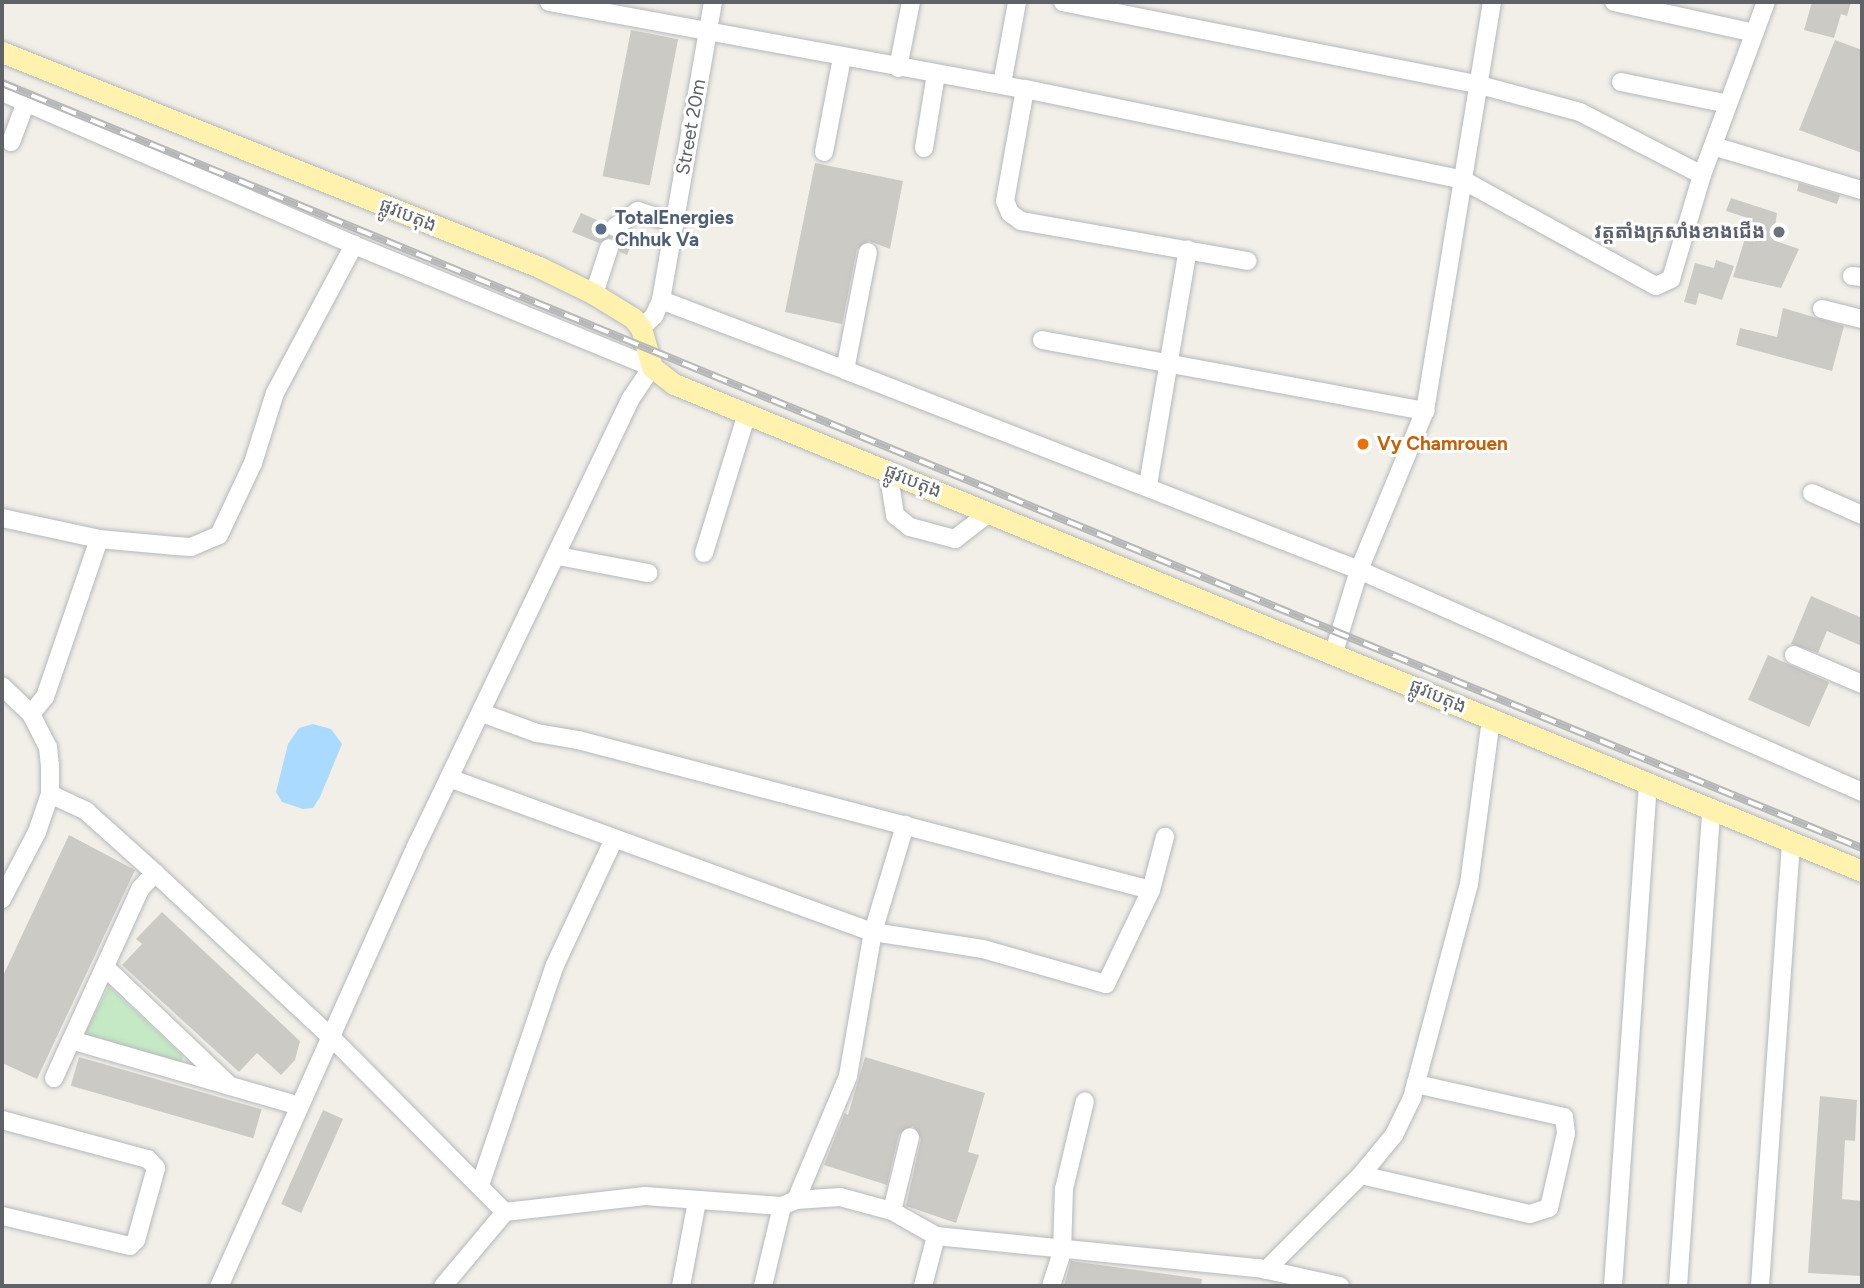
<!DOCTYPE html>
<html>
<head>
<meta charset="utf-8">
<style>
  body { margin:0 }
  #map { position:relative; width:1864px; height:1288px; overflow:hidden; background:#f1efe8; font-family:Figtree,"Noto Sans Khmer",sans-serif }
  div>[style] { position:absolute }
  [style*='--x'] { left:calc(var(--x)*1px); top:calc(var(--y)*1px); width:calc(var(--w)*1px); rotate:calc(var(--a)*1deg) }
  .green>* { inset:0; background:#c5e8c5 }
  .water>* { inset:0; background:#aadaff }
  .building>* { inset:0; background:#cccac5; transform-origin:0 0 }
  .roads { filter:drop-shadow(0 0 2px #b5b8bc) drop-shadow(0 0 2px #b5b8bc) }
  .minor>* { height:18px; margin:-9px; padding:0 9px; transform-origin:9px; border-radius:9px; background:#fff }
  .major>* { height:21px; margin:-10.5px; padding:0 10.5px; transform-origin:10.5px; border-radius:10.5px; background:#fff2af }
  .rail>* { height:8px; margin-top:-4px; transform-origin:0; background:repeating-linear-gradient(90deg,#fff 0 16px,#b6b7b8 0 32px); box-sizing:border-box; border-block:2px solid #b6b7b8 }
  .dots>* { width:19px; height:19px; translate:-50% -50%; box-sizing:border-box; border:4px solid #fff; border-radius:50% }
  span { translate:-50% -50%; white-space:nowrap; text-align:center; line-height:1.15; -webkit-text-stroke:6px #fff; paint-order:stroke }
  .street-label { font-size:19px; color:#5f6368 }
  .service-label { font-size:19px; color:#4e5e75; font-weight:700 }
  .left { translate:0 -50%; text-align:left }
  .worship-label { font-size:19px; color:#5b616d; font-weight:700 }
  .right { translate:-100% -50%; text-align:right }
  .food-label { font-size:19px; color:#c56008; font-weight:700 }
  .frame { position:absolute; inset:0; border:4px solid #5f6368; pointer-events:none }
</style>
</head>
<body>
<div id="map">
  <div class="green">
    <div style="clip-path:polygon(109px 986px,183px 1056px,181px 1064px,84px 1035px)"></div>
  </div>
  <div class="water">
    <div style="clip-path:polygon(313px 724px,331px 729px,342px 744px,320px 797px,313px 808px,303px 809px,282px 802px,276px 792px,288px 744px,299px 728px)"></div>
  </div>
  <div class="building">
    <div style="clip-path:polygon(1812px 2px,1851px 2px,1847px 16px,1841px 14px,1834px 38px,1804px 30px)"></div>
    <div style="left:631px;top:30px;width:48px;height:149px;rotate:11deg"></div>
    <div style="clip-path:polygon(1835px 40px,1862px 50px,1862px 153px,1799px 130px)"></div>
    <div style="clip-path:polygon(815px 163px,903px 181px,890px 249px,869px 241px,857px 249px,842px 324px,785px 312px)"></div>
    <div style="clip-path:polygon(1799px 183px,1840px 195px,1837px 204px,1797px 191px)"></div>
    <div style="clip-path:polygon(1731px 198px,1777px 213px,1773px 240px,1799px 249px,1781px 288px,1733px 277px,1751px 219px,1726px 211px)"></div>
    <div style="clip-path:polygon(581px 213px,604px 223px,610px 237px,599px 243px,572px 232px)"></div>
    <div style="clip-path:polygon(627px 233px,635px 236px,627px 255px,620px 252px,614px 238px)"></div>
    <div style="clip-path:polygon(1716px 260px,1734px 266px,1722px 300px,1699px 293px,1696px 305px,1684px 302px,1695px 263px,1714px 268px)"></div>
    <div style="clip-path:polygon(1783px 308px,1844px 326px,1832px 371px,1736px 345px,1740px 328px,1777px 337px)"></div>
    <div style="clip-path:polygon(1811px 596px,1862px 618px,1862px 646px,1827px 631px,1818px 653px,1791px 644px)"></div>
    <div style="left:1768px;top:655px;width:67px;height:49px;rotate:24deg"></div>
    <div style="clip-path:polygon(69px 835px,135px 870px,37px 1079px,2px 1063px,2px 978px)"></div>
    <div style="clip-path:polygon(162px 912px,300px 1041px,295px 1060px,281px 1075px,257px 1053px,239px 1072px,122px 965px,142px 944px,136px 939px)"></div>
    <div style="left:79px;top:1057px;width:190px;height:30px;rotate:16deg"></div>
    <div style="clip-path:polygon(865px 1057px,985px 1093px,968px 1152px,979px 1155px,956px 1223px,906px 1206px,921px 1139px,913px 1126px,899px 1134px,887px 1185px,824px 1165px,845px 1113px,848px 1115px)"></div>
    <div style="clip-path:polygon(1820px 1096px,1857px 1100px,1855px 1141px,1845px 1140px,1842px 1199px,1862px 1201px,1862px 1276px,1808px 1273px)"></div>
    <div style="left:323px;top:1110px;width:22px;height:103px;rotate:24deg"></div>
    <div style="clip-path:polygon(1071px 1261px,1202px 1279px,1201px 1286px,1064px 1286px)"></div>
  </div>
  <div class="roads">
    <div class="minor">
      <div style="--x:549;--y:2;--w:484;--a:10.4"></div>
      <div style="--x:1025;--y:89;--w:445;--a:11.7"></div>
      <div style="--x:1461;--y:179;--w:222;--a:28.8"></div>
      <div style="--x:1656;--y:286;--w:17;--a:-25"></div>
      <div style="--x:1671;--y:279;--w:109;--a:-73.4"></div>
      <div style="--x:1702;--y:175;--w:137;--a:-152.7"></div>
      <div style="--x:1580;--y:112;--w:108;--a:-164.9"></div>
      <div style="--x:1476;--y:84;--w:421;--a:-168.8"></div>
      <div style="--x:1614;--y:2;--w:144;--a:12.4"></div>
      <div style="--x:898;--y:68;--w:67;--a:-78.9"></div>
      <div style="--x:1621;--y:82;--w:109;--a:11.6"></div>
      <div style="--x:1002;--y:84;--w:83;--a:-79.6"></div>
      <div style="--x:1025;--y:89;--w:114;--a:100.1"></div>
      <div style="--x:1005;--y:201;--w:13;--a:67"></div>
      <div style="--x:1010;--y:213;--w:14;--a:36"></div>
      <div style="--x:1021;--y:221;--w:230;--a:10"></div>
      <div style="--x:2;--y:92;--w:384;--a:23.5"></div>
      <div style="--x:354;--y:245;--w:322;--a:22.3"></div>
      <div style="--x:652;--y:367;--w:37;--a:124"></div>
      <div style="--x:631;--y:398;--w:492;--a:115.6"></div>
      <div style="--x:418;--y:842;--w:487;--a:114.1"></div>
      <div style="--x:11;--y:142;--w:43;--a:-69.4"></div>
      <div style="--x:1713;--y:146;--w:155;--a:16.5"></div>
      <div style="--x:924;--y:148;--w:75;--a:-80.8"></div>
      <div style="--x:824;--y:152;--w:96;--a:-79.2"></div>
      <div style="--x:1702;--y:175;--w:184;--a:-69.7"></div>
      <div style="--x:615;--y:227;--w:28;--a:-35"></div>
      <div style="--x:638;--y:211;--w:38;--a:18"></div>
      <div style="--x:1852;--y:276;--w:10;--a:6"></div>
      <div style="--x:594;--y:294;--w:48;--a:-71.9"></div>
      <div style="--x:661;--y:300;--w:197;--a:20.8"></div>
      <div style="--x:845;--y:370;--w:120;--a:-79"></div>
      <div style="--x:1822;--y:309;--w:41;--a:14"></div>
      <div style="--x:641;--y:328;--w:18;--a:-43"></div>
      <div style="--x:654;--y:316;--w:17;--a:-66"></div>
      <div style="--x:661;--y:300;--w:303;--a:-80.1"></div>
      <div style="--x:1042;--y:340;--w:390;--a:10.5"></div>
      <div style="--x:845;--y:370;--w:552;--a:21.26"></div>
      <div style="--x:1359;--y:570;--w:550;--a:23.81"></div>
      <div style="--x:888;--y:470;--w:46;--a:81.2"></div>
      <div style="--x:895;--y:515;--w:19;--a:39"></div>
      <div style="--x:910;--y:527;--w:47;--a:14.9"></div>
      <div style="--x:955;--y:539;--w:44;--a:-37.6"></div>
      <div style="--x:1148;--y:485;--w:239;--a:-80.4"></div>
      <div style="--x:1812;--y:493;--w:55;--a:23.7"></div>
      <div style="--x:2;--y:518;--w:99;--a:12.2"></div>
      <div style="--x:99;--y:539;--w:77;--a:5.2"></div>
      <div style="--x:176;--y:546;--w:15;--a:4"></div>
      <div style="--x:191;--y:547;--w:30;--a:-23"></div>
      <div style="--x:219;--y:535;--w:80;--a:-64.7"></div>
      <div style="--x:253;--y:463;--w:73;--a:-72.6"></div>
      <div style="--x:275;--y:393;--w:168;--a:-61.9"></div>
      <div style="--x:704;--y:553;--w:146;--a:-72.9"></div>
      <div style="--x:558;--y:556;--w:92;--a:10.7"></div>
      <div style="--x:1334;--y:652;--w:86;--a:-73"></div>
      <div style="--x:1359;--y:570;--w:172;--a:-67.5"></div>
      <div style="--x:1425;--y:411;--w:414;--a:-80.7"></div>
      <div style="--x:1794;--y:655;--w:74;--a:23.1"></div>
      <div style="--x:2;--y:686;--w:40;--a:44"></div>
      <div style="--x:31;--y:714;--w:37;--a:63"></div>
      <div style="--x:48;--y:747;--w:18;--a:84"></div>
      <div style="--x:50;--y:765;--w:29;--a:90"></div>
      <div style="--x:50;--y:794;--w:40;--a:108.9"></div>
      <div style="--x:37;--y:832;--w:76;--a:117.6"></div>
      <div style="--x:482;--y:713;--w:59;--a:20"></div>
      <div style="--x:537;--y:733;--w:42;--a:9.7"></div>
      <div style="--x:578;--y:740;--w:592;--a:14.67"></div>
      <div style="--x:31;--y:714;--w:22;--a:-51"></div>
      <div style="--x:45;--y:697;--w:167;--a:-71.1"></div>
      <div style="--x:449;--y:778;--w:451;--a:20"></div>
      <div style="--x:873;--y:932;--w:111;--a:8.8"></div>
      <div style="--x:983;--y:949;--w:128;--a:15.9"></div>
      <div style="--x:1106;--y:984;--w:104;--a:-64.4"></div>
      <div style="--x:1151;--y:890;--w:55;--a:-75.2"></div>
      <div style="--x:50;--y:794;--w:40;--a:25"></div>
      <div style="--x:86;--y:811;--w:93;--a:41.9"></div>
      <div style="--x:155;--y:873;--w:241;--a:43"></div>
      <div style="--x:331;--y:1037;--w:247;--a:45.2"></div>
      <div style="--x:105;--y:967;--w:168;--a:43.6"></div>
      <div style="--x:71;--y:1040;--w:238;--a:16.1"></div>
      <div style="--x:54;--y:1078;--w:208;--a:-65.5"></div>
      <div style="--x:140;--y:889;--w:22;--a:-47"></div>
      <div style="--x:2;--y:1120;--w:151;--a:15"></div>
      <div style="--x:148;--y:1159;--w:12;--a:48"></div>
      <div style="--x:156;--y:1168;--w:75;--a:105.5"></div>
      <div style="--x:136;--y:1240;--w:8;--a:135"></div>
      <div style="--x:130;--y:1246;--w:131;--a:-166.8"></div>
      <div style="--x:1361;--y:1175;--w:173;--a:13"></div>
      <div style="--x:1530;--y:1214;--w:20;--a:-18"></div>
      <div style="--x:1549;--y:1208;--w:77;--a:-77.2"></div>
      <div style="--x:1566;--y:1133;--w:16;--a:-97"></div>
      <div style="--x:1564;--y:1117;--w:152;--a:-167.4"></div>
      <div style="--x:480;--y:1185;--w:232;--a:-71.2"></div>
      <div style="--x:555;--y:965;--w:139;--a:-64.9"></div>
      <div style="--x:796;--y:1200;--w:134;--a:-67.2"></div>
      <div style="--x:848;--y:1076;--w:146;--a:-80.2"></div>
      <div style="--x:873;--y:932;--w:112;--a:-73.3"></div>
      <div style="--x:892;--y:1211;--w:76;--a:-76.3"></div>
      <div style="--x:1266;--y:1270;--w:134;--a:-45"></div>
      <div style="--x:1361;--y:1175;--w:52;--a:-50.5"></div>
      <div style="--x:1394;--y:1135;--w:41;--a:-64.1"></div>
      <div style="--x:1412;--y:1098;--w:221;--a:-75.1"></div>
      <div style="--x:1469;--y:884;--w:166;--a:-82.4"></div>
      <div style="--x:443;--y:1286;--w:97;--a:-50"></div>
      <div style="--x:505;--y:1212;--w:141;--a:-6.5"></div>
      <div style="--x:645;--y:1196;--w:137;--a:4.2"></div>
      <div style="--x:782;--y:1206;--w:15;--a:-23"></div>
      <div style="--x:796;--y:1200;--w:44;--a:-3.9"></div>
      <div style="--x:840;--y:1197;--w:54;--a:15.1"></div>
      <div style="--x:892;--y:1211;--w:51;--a:29.6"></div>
      <div style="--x:936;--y:1236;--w:324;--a:5.7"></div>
      <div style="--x:1258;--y:1268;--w:84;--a:12.4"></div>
      <div style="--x:681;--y:1286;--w:86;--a:-79.3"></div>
      <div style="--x:763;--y:1286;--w:82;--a:-76.6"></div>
      <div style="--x:923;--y:1286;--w:52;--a:-75.4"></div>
      <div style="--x:1051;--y:1286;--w:36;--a:-72"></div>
      <div style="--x:1062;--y:1252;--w:63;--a:-88.2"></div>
      <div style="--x:1064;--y:1189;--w:90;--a:-76.6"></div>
      <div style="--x:1613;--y:1286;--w:504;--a:-86.02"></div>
      <div style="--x:1678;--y:1286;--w:478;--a:-86"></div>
      <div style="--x:1760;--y:1286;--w:445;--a:-86"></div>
    </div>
    <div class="major">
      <div style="--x:2;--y:52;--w:578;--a:21.82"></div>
      <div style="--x:539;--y:267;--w:61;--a:26.1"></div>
      <div style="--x:594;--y:294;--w:46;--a:31.6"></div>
      <div style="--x:633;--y:318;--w:13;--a:51"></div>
      <div style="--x:641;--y:328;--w:41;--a:74.2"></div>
      <div style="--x:652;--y:367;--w:28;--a:38"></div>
      <div style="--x:674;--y:384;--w:1284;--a:22.29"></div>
    </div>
  </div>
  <div class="rail">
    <div style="--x:2;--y:83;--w:2011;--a:22.36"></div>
  </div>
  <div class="dots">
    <div style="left:601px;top:229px;background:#5c6f8a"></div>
    <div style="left:1779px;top:232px;background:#6b7280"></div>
    <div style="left:1363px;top:444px;background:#e8710a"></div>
  </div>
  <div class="street-label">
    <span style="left:691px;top:127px;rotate:-80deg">Street 20m</span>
    <span style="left:408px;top:215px;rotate:22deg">ផ្លូវបេតុង</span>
    <span style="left:913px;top:481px;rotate:22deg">ផ្លូវបេតុង</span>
    <span style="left:1438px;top:696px;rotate:23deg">ផ្លូវបេតុង</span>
  </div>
  <div class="service-label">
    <span class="left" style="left:615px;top:229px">TotalEnergies<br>Chhuk Va</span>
  </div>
  <div class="worship-label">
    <span class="right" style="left:1765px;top:232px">វត្តតាំងក្រសាំងខាងជើង</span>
  </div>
  <div class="food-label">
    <span class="left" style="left:1377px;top:444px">Vy Chamrouen</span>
  </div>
  <div class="frame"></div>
</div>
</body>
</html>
